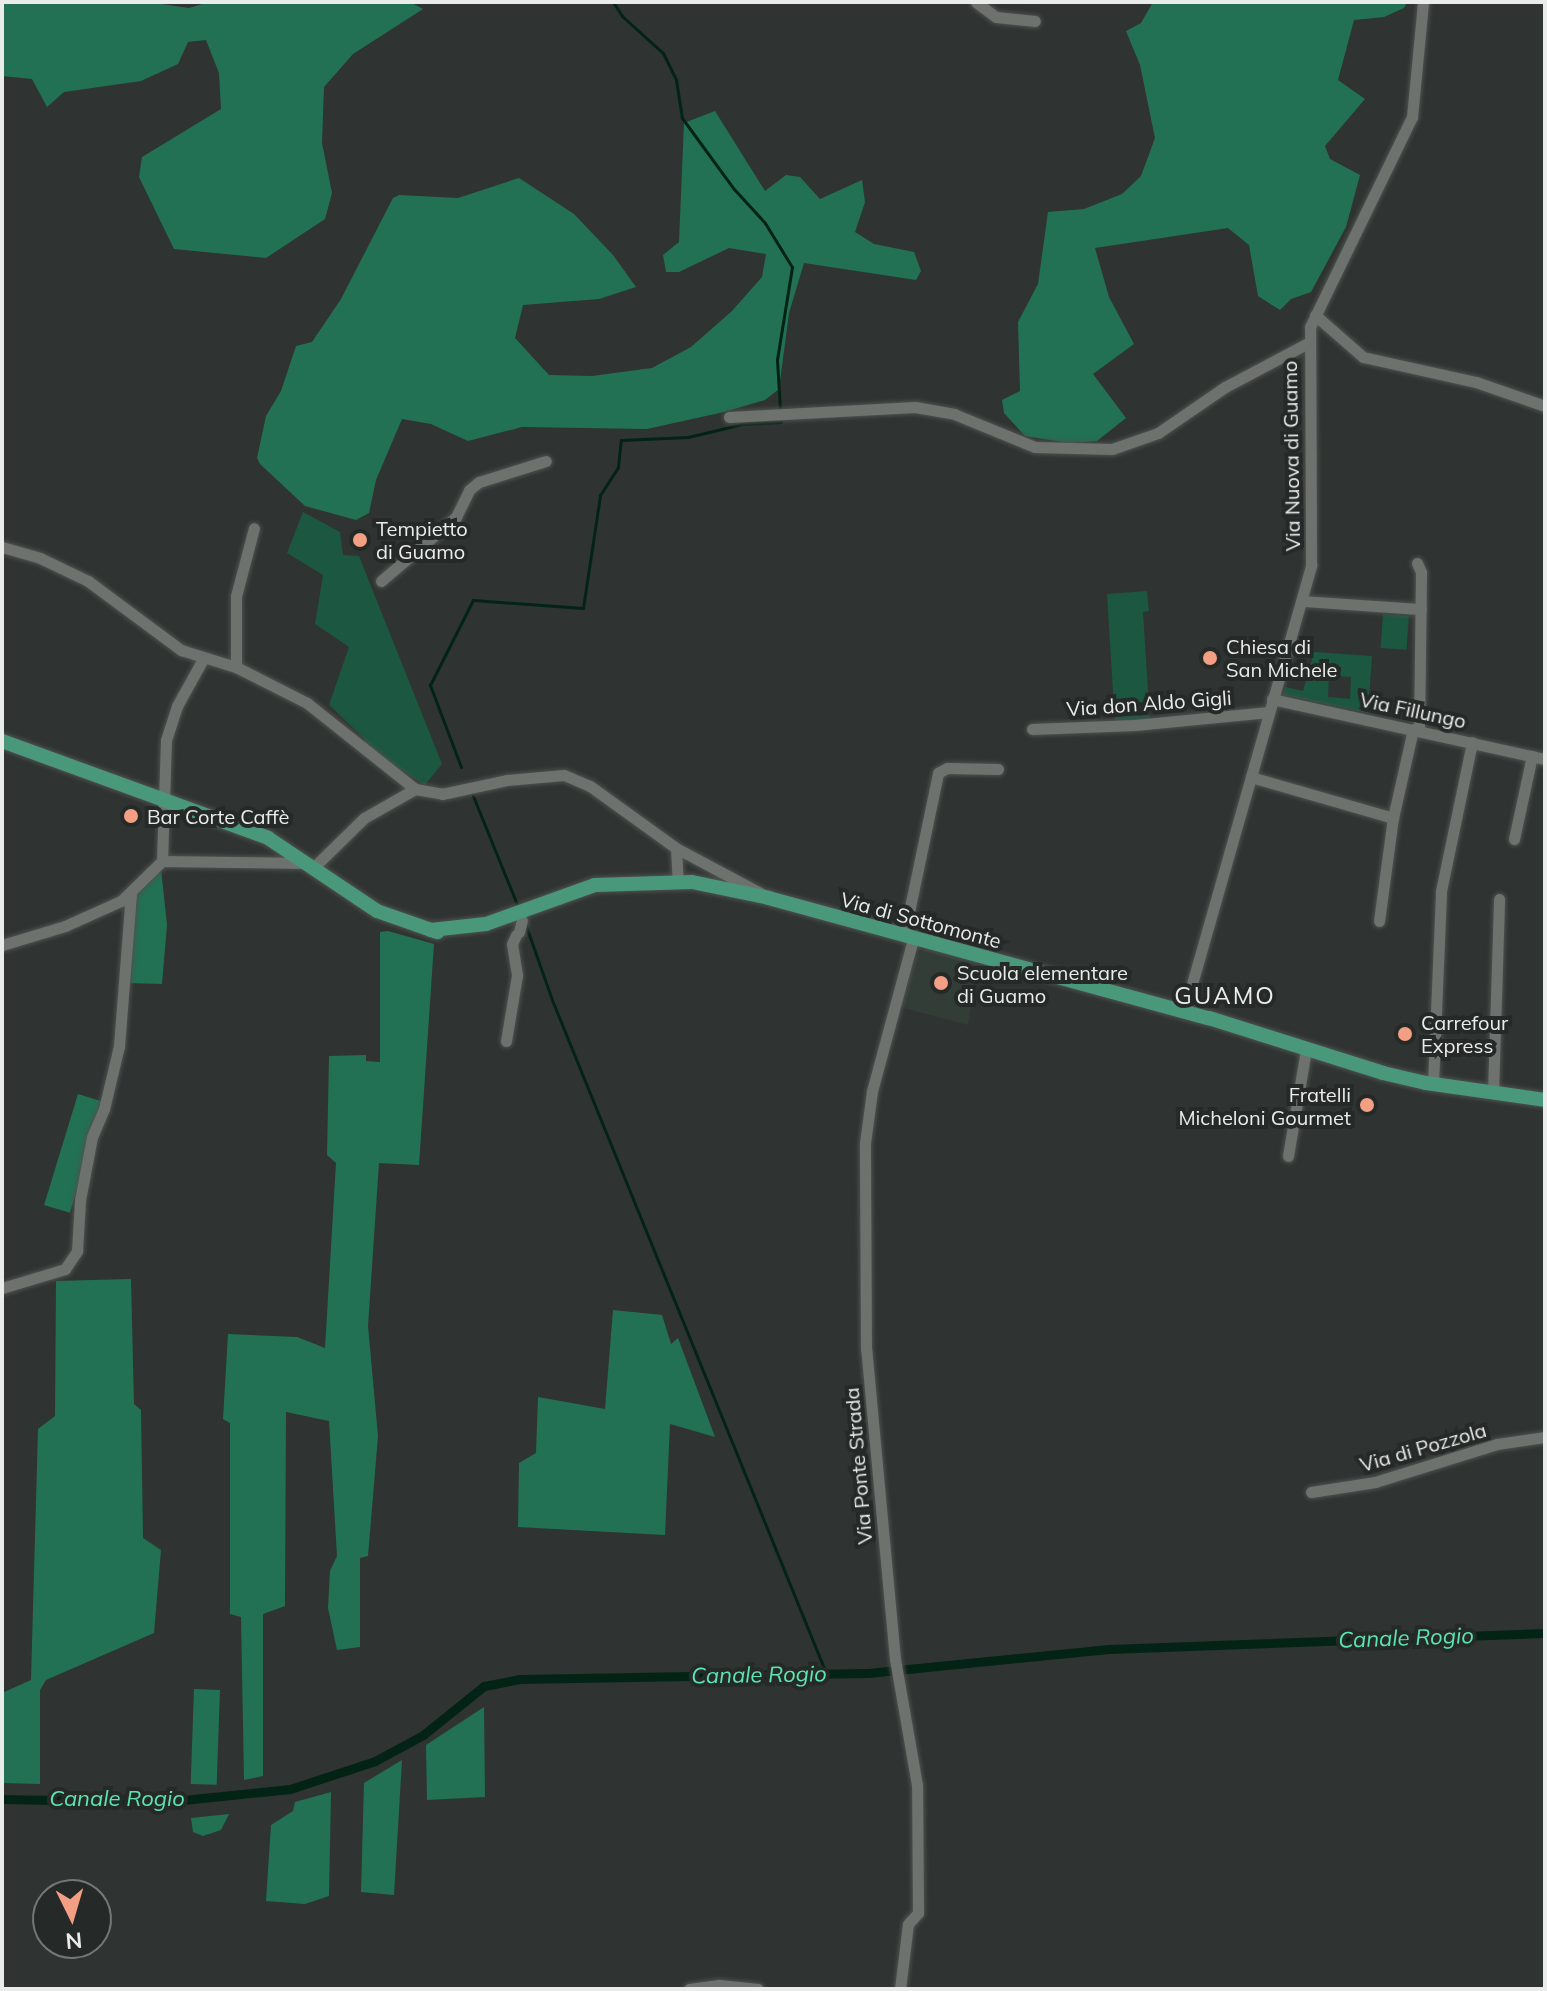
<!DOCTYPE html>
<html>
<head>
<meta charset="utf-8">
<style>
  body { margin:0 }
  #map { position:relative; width:1547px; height:1991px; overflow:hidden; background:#2f3432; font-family:Mulish,sans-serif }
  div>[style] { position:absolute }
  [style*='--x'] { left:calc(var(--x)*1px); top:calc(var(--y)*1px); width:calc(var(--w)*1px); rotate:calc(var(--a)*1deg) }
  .built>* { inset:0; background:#323d37 }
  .green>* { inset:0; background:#1b5741; transform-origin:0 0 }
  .forest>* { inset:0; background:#227155; transform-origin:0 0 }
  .stream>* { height:3px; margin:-1.5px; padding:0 1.5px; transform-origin:1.5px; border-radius:1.5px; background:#032317 }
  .canal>* { height:9px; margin:-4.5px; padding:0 4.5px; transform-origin:4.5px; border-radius:4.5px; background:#032317 }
  .roads { filter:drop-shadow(0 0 2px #4e5150) drop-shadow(0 0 2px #4e5150) }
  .minor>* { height:11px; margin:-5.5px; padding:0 5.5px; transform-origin:5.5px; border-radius:5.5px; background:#6d726f }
  .major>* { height:14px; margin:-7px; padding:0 7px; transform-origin:7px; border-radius:7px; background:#4a987c }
  .dots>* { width:22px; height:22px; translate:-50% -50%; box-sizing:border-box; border:4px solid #252a28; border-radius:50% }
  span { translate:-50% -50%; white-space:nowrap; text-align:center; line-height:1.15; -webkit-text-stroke:8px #252a28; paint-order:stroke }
  .street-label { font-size:20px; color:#e9eceb }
  .poi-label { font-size:20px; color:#e9eceb }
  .left { translate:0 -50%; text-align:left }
  .right { translate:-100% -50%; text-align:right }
  .water-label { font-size:22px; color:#5be5b2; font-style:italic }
  .quarter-label { font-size:24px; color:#e9eceb; letter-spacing:2px }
  .frame { position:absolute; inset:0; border:4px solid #e9eceb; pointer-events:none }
  .north { position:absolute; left:32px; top:1879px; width:80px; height:80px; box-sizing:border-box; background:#252a28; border:2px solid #737876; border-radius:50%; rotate:175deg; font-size:22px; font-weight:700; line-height:32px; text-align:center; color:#e9eceb }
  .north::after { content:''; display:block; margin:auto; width:28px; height:36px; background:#f39f83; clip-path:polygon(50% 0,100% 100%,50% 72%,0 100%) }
</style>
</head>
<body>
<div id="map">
  <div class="built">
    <div style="clip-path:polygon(927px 948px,978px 960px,968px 1025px,900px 1007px,918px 954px)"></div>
  </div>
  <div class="green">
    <div style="clip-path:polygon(303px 512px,340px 532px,343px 555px,359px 556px,442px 764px,425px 785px,364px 747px,365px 739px,329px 705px,349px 647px,315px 624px,323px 575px,287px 553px)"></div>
    <div style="clip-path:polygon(1147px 591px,1149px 611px,1143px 612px,1150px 722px,1115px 724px,1107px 594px)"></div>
    <div style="left:1383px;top:614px;width:26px;height:34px;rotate:4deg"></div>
    <div style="clip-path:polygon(evenodd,1314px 652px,1372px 656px,1368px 713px,1283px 695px,1285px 687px,1303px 691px,1314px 652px,1329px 676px,1351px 677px,1350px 699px,1328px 697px,1329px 676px)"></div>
  </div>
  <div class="forest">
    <div style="clip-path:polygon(2px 2px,148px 2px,189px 8px,209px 2px,410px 2px,423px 9px,353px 54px,324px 87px,322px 143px,332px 193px,325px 219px,266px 258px,174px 249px,139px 177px,142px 157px,221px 109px,219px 73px,206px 40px,188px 42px,178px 64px,141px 81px,64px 92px,47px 107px,32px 79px,2px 76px)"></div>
    <div style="clip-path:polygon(1153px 2px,1407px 2px,1404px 8px,1384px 17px,1354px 20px,1338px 80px,1365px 99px,1325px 146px,1330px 159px,1360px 175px,1346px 227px,1311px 292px,1291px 299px,1280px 310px,1258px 296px,1249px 245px,1228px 228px,1095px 248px,1109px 297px,1134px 344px,1093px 374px,1126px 418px,1097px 441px,1069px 443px,1025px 436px,1004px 413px,1002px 400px,1020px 391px,1018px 322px,1038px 284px,1048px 212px,1084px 209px,1122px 194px,1141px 176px,1155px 138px,1140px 65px,1126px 31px,1141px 23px)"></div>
    <div style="clip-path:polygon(715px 111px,765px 191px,786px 175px,800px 177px,820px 199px,862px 180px,865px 202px,855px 232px,874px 244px,914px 252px,921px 271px,916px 280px,804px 263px,789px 313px,779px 389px,765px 400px,724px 412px,647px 429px,522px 427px,468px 441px,431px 424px,402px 419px,376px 480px,369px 513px,356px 520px,305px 506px,260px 464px,257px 458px,266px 416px,281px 391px,296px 346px,312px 342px,341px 299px,393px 198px,399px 195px,458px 198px,519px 178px,574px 214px,613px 255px,636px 287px,599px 299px,523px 305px,515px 338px,549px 375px,592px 376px,652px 368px,691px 347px,732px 311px,762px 277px,766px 254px,729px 248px,679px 272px,666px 272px,663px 255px,679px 242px,684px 123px)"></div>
    <div style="clip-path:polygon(161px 869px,167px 925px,162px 984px,127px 983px,131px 899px)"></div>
    <div style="clip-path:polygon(388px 931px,434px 944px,419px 1165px,379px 1163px,368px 1326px,378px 1436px,368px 1556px,360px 1558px,360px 1647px,337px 1650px,328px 1608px,330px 1571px,337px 1556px,329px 1421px,286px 1412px,285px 1606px,263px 1614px,263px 1776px,244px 1780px,241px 1617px,230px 1614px,230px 1423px,223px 1419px,228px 1334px,297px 1337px,325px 1348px,336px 1163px,327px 1155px,329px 1056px,366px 1055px,366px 1061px,380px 1062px,380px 932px)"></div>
    <div style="left:78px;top:1094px;width:27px;height:116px;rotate:17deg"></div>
    <div style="clip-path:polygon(131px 1279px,134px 1404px,141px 1410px,143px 1538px,161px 1550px,154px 1633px,46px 1680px,40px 1690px,40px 1784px,2px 1783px,2px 1693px,31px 1680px,38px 1429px,55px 1416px,56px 1281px)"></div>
    <div style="clip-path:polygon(613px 1310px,662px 1315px,671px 1344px,678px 1338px,715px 1437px,670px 1424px,665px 1535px,518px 1527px,519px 1463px,536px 1453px,538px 1397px,605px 1409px)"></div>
    <div style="left:194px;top:1689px;width:26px;height:95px;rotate:2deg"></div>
    <div style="clip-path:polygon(484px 1707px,485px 1797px,427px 1800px,426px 1745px)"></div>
    <div style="clip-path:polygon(402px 1760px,394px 1895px,361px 1892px,364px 1783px)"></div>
    <div style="clip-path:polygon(331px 1792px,329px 1896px,305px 1904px,266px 1901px,271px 1825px,293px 1811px,295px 1802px)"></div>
    <div style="clip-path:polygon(229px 1814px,221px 1830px,203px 1836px,193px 1832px,191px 1818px)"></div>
  </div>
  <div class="stream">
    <div style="--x:613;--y:2;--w:17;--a:57"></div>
    <div style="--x:622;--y:16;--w:55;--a:42.1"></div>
    <div style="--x:663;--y:53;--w:30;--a:64"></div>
    <div style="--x:676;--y:80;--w:38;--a:81"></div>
    <div style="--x:682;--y:118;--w:88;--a:53.8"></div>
    <div style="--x:734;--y:189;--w:46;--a:47.6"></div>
    <div style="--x:765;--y:223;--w:52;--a:58.5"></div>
    <div style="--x:792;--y:267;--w:94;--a:99.2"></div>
    <div style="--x:777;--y:360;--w:49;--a:86.5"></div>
    <div style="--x:461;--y:767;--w:88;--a:-110.7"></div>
    <div style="--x:430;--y:685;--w:95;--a:-63.2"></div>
    <div style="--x:473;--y:600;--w:110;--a:4.2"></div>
    <div style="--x:583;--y:608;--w:114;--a:-81.4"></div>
    <div style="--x:600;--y:495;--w:33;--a:-57"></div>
    <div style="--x:618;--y:467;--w:27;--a:-84"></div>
    <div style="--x:621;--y:440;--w:67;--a:-2.6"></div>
    <div style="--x:688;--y:437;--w:56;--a:-13.5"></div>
    <div style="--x:742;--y:424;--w:39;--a:-3"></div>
    <div style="--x:473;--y:796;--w:120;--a:67.9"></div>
    <div style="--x:526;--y:926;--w:78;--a:70.6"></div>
    <div style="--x:552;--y:1000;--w:727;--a:67.85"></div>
  </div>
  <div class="canal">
    <div style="--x:2;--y:1799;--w:162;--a:1.1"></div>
    <div style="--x:164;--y:1802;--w:127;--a:-5.9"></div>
    <div style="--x:290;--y:1789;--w:89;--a:-18.2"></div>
    <div style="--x:375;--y:1761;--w:55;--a:-28.4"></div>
    <div style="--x:423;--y:1735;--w:78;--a:-38.8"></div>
    <div style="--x:484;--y:1686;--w:36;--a:-11"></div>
    <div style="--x:519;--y:1679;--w:349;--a:-1"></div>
    <div style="--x:868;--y:1673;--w:242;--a:-5.7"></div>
    <div style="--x:1109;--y:1649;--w:436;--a:-2.1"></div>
  </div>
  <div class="roads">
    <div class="minor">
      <div style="--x:976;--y:2;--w:25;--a:37"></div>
      <div style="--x:996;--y:17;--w:39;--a:6"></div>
      <div style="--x:1315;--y:315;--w:64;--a:41.2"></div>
      <div style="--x:1363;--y:357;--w:116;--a:12.5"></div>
      <div style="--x:1476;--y:382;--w:73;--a:19.2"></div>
      <div style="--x:729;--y:417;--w:186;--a:-3.1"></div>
      <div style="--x:915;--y:407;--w:40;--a:10"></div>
      <div style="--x:954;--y:414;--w:87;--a:22.2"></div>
      <div style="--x:1035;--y:447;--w:77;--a:1.5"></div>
      <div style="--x:1112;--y:449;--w:49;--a:-19.2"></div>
      <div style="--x:1158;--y:433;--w:81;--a:-34.5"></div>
      <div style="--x:1225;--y:387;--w:94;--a:-27.9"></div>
      <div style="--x:2;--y:547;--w:40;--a:16"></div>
      <div style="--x:40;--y:558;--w:53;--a:25.6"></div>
      <div style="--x:88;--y:581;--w:116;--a:36.6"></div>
      <div style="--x:181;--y:650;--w:58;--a:17.2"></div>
      <div style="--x:236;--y:667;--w:80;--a:26.9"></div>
      <div style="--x:307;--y:703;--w:138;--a:38.5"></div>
      <div style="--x:415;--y:789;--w:27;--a:10"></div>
      <div style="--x:442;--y:794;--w:66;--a:-12.2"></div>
      <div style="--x:507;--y:780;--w:57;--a:-5"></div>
      <div style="--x:564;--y:775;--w:28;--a:23"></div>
      <div style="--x:590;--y:786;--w:106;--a:35.8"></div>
      <div style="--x:676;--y:848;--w:100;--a:28.1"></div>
      <div style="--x:1417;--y:563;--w:10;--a:66"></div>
      <div style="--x:1421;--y:572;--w:158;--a:90.7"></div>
      <div style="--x:381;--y:581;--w:99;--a:-40.5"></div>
      <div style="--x:456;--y:517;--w:30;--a:-64"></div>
      <div style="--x:469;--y:490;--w:13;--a:-39"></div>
      <div style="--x:479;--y:482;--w:70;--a:-17.4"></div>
      <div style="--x:1303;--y:601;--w:118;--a:3.9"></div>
      <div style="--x:236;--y:667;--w:71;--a:-90"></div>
      <div style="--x:236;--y:596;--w:70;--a:-75.2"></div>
      <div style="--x:1272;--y:699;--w:280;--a:12.4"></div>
      <div style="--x:1032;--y:729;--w:103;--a:-2.2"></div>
      <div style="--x:1135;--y:725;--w:134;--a:-5.6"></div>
      <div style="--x:1251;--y:777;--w:148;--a:16.1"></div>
      <div style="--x:1514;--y:839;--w:85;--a:-77.8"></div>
      <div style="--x:676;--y:848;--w:33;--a:87"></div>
      <div style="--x:162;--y:861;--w:146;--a:0.8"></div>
      <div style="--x:315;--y:866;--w:69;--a:-44.4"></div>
      <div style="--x:364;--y:818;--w:59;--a:-29.6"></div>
      <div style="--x:1379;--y:921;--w:104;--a:-82.3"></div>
      <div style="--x:1393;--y:818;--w:91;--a:-77.3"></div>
      <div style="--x:519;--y:932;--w:12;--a:-76"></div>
      <div style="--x:904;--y:936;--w:167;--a:-78.2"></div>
      <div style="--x:938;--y:773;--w:10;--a:-29"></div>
      <div style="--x:947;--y:768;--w:51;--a:1.1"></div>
      <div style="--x:2;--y:945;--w:66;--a:-16.8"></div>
      <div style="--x:65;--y:926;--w:61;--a:-24.1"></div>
      <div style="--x:121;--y:901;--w:57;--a:-44.3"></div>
      <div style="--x:162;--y:861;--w:121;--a:-88.1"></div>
      <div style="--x:166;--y:740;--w:36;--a:-72"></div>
      <div style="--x:177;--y:706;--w:54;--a:-61"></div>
      <div style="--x:1184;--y:1012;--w:465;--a:-74.1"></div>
      <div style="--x:1311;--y:565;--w:238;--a:-90.2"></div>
      <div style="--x:1310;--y:327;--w:233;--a:-64.1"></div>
      <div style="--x:1412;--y:117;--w:116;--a:-84.5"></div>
      <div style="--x:506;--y:1041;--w:67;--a:-80.5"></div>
      <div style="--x:517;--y:975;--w:31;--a:-99"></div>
      <div style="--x:512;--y:944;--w:10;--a:-66"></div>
      <div style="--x:1433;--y:1084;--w:193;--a:-87.6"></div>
      <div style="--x:1441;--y:891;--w:152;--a:-78.2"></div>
      <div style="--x:1493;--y:1093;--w:194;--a:-88.2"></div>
      <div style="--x:1288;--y:1156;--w:108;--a:-80.4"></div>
      <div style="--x:2;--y:1288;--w:66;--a:-16.8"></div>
      <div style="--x:65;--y:1269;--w:22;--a:-56"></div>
      <div style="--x:77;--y:1251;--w:51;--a:-86.6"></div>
      <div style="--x:80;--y:1200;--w:64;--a:-79.2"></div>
      <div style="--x:92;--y:1137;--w:30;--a:-67"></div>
      <div style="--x:104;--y:1109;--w:65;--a:-76.6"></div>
      <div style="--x:119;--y:1046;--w:152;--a:-85.5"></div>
      <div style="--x:1311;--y:1492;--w:65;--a:-8.9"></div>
      <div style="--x:1375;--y:1482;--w:128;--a:-17.3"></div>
      <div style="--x:1497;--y:1444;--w:49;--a:-8.3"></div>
      <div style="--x:689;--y:1989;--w:30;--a:-8"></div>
      <div style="--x:719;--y:1985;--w:39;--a:6"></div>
      <div style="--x:900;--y:1989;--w:65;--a:-83"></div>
      <div style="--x:908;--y:1924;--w:15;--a:-48"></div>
      <div style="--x:918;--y:1913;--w:128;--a:-90.4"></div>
      <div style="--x:917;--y:1785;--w:128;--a:-99.9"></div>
      <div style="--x:895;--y:1659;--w:311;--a:-95.3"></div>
      <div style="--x:866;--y:1349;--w:206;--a:-90.3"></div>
      <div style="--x:865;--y:1143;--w:52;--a:-82.3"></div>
      <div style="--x:872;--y:1091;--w:157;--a:-74.9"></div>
    </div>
    <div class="major">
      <div style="--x:2;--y:741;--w:283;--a:20"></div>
      <div style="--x:268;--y:838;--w:131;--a:33.8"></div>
      <div style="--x:377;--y:911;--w:64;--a:19.3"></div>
      <div style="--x:431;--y:930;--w:55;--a:-6.2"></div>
      <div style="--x:486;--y:924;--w:116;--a:-19.7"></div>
      <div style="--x:595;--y:885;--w:97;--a:-1.8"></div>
      <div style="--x:692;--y:882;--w:79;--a:11.7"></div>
      <div style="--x:769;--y:898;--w:456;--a:15.3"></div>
      <div style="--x:1209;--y:1018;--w:182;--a:17.5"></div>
      <div style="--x:1383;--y:1073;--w:44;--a:13.1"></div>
      <div style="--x:1426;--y:1083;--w:120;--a:8.1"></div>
    </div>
  </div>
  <div class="dots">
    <div style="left:360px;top:540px;background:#f39f83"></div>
    <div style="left:1210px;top:658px;background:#f39f83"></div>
    <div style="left:131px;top:816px;background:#f39f83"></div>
    <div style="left:941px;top:983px;background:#f39f83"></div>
    <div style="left:1405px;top:1034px;background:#f39f83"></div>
    <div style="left:1367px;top:1105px;background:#f39f83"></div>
  </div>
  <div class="street-label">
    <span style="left:1291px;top:456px;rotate:-91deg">Via Nuova di Guamo</span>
    <span style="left:1149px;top:703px;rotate:-4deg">Via don Aldo Gigli</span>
    <span style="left:1413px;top:710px;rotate:12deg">Via Fillungo</span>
    <span style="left:921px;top:920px;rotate:15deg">Via di Sottomonte</span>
    <span style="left:1423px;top:1447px;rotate:-16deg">Via di Pozzola</span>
    <span style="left:858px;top:1466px;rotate:-95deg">Via Ponte Strada</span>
  </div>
  <div class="poi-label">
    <span class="left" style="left:376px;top:540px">Tempietto<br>di Guamo</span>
    <span class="left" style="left:1226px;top:658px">Chiesa di<br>San Michele</span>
    <span class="left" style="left:147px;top:816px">Bar Corte Caffè</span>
    <span class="left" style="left:957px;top:984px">Scuola elementare<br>di Guamo</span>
    <span class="left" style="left:1421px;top:1034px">Carrefour<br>Express</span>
    <span class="right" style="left:1351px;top:1106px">Fratelli<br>Micheloni Gourmet</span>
  </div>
  <div class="water-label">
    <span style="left:1406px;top:1638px;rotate:-2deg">Canale Rogio</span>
    <span style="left:759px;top:1675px;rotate:-1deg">Canale Rogio</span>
    <span style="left:117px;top:1799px">Canale Rogio</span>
  </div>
  <div class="quarter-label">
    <span style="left:1225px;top:996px">GUAMO</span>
  </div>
  <div class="frame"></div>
  <div class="north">N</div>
</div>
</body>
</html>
